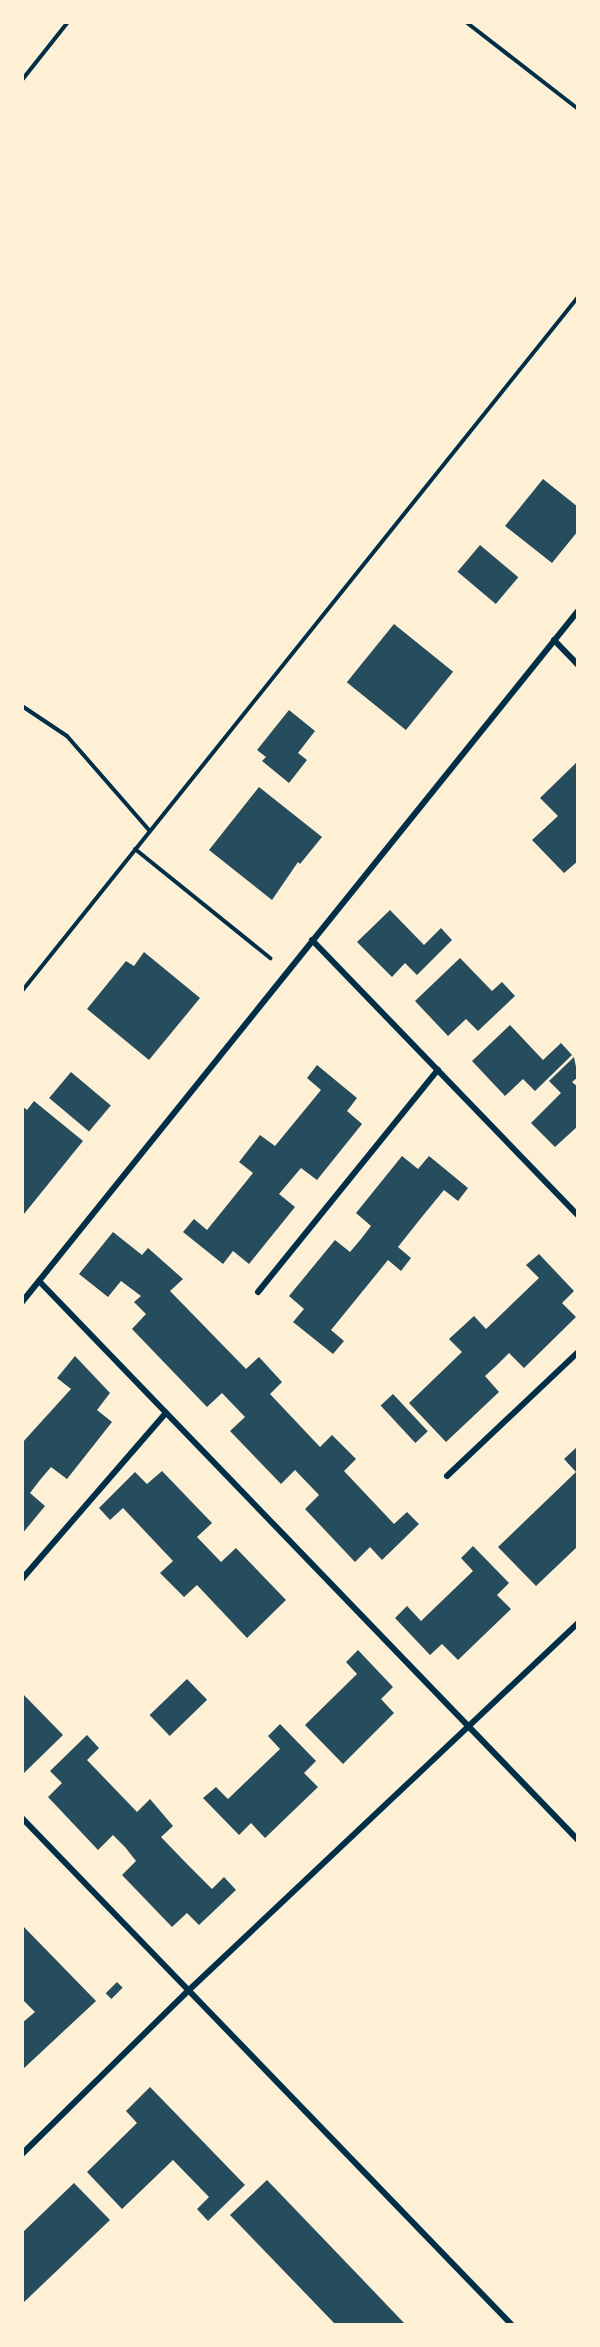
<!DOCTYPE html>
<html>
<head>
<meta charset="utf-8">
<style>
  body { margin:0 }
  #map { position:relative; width:600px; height:2347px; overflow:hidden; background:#fdf0d5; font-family:Montserrat,sans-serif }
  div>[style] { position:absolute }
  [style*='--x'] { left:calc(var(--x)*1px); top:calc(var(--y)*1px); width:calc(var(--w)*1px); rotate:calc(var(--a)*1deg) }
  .building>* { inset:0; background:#264d5e; transform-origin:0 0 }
  .path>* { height:4px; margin:-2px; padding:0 2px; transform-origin:2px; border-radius:2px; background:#003049 }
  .minor>* { height:6px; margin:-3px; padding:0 3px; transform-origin:3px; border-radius:3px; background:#003049 }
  span { translate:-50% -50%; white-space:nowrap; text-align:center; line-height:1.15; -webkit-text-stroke:4.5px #fdf0d5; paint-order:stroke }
  .frame { position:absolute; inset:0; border:24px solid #fdf0d5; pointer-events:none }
</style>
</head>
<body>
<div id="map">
  <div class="building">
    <div style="clip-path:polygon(543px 479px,578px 507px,578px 531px,552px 563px,505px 526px)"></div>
    <div style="left:480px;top:545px;width:50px;height:35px;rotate:40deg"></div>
    <div style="left:394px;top:624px;width:76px;height:75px;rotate:39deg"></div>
    <div style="clip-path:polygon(289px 710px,315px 731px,298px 753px,307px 760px,289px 783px,262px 761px,266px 757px,257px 750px)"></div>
    <div style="clip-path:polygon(578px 761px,578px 861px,564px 873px,532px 840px,558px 816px,540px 798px)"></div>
    <div style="clip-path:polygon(259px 787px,322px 837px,300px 864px,298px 862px,272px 900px,209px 850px)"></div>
    <div style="clip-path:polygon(390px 910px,424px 945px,441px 928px,452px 940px,417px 975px,405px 963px,392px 977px,357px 942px)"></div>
    <div style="clip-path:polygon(144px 952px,200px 998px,149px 1060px,87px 1009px,126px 961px,134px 966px)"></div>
    <div style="clip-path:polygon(460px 958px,492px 991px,502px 982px,515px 996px,478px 1031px,466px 1019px,448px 1036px,415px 1001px)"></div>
    <div style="clip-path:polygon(510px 1025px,543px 1060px,561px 1043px,572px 1055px,535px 1091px,523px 1079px,505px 1096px,472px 1061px)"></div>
    <div style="clip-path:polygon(574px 1057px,578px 1077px,572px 1082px,578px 1087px,578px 1126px,555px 1147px,531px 1123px,561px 1093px,549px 1081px)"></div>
    <div style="clip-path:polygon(317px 1065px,357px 1098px,347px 1111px,362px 1124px,317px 1180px,301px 1168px,279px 1194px,295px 1207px,249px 1264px,233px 1251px,223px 1264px,183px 1232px,194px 1219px,207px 1230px,253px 1173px,239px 1162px,260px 1135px,275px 1146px,321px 1090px,307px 1078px)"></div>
    <div style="left:71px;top:1072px;width:52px;height:34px;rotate:40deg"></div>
    <div style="clip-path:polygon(34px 1101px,83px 1141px,24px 1214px,22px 1106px,27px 1110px)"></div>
    <div style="clip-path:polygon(402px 1156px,418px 1169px,429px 1156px,468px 1188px,458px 1201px,444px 1190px,421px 1218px,398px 1247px,411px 1258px,401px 1271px,388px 1260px,331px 1330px,344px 1341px,333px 1354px,293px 1322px,304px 1309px,289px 1296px,335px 1240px,350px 1252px,361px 1239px,371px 1226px,356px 1213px)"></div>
    <div style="clip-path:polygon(113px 1232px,142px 1255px,148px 1248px,183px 1279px,170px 1291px,246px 1369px,259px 1357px,282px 1382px,270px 1394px,320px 1447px,332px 1435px,356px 1459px,344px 1471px,394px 1524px,407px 1512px,419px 1524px,382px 1560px,370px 1547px,355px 1562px,305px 1509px,319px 1495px,295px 1470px,281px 1484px,230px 1431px,245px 1417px,222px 1393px,207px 1407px,132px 1329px,146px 1314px,134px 1302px,141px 1296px,121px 1281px,108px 1297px,79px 1274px)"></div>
    <div style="clip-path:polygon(539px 1254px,574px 1291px,562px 1303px,576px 1317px,524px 1368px,509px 1353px,497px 1365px,485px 1376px,499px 1392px,446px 1442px,409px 1403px,462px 1352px,449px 1339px,474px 1316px,486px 1329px,539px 1278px,526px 1265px)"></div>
    <div style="clip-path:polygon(75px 1356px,110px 1393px,97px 1410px,112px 1422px,67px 1479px,51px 1467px,40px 1480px,30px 1493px,45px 1506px,22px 1534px,22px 1443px,71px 1389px,57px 1378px)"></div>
    <div style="left:393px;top:1394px;width:51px;height:17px;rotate:47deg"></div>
    <div style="clip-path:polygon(578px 1446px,578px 1546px,536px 1586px,498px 1547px,576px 1472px,564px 1459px)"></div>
    <div style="clip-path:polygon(162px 1471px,212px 1523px,197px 1537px,221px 1562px,236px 1548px,286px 1600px,247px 1638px,197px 1585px,184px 1597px,160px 1573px,173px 1561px,123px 1508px,110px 1520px,99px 1508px,135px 1472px,147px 1484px)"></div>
    <div style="clip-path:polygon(473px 1546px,509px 1583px,497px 1595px,511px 1609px,458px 1660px,442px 1644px,430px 1655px,395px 1618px,407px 1606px,421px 1621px,473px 1571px,461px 1558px)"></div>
    <div style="clip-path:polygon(358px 1650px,393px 1687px,381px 1699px,394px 1713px,343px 1764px,305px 1725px,357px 1674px,346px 1662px)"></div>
    <div style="left:187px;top:1679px;width:29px;height:52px;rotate:46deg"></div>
    <div style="clip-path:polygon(22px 1693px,63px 1735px,24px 1773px,22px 1771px)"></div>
    <div style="clip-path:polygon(280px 1724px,316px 1761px,304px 1773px,318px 1787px,265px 1838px,251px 1823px,239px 1835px,203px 1798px,216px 1787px,228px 1799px,280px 1749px,268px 1736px)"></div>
    <div style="clip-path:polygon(87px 1735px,99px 1748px,87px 1760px,137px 1812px,150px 1799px,173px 1826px,161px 1837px,186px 1863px,212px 1889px,224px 1877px,236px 1890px,199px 1925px,187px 1913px,172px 1927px,122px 1875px,136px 1861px,125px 1847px,113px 1835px,98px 1850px,48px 1797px,62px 1783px,50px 1771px)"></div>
    <div style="clip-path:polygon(22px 1925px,96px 2001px,22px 2070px,22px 2023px,35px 2012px,22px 1999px)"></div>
    <div style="left:117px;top:1982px;width:8px;height:16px;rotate:45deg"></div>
    <div style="clip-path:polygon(150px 2087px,245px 2185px,208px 2221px,197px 2209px,209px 2197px,173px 2160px,122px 2209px,87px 2172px,137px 2123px,126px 2111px)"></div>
    <div style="clip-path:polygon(267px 2180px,362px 2279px,405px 2324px,335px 2324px,254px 2240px,230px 2215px)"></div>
    <div style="clip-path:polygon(74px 2183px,110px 2220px,22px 2304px,22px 2233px)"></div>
  </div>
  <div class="path">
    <div style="--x:466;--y:22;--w:142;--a:37.8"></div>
    <div style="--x:22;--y:80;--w:74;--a:-51.6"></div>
    <div style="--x:22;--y:706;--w:54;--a:33.7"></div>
    <div style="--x:67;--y:736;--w:126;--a:48.9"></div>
    <div style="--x:135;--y:849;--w:174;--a:38.9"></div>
    <div style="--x:22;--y:991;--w:889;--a:-51.3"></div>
  </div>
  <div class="minor">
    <div style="--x:554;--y:640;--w:35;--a:46"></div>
    <div style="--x:312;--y:940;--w:383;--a:46"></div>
    <div style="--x:39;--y:1281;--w:777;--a:46.04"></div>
    <div style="--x:258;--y:1292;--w:286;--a:-51"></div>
    <div style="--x:22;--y:1302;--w:887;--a:-51.18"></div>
    <div style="--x:447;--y:1476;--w:180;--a:-43.4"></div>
    <div style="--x:22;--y:1579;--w:220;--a:-49.1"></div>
    <div style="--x:22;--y:1818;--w:704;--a:45.98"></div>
    <div style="--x:22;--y:2154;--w:234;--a:-44.5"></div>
    <div style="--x:189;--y:1990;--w:535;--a:-43.33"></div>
  </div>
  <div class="frame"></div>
</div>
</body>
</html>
